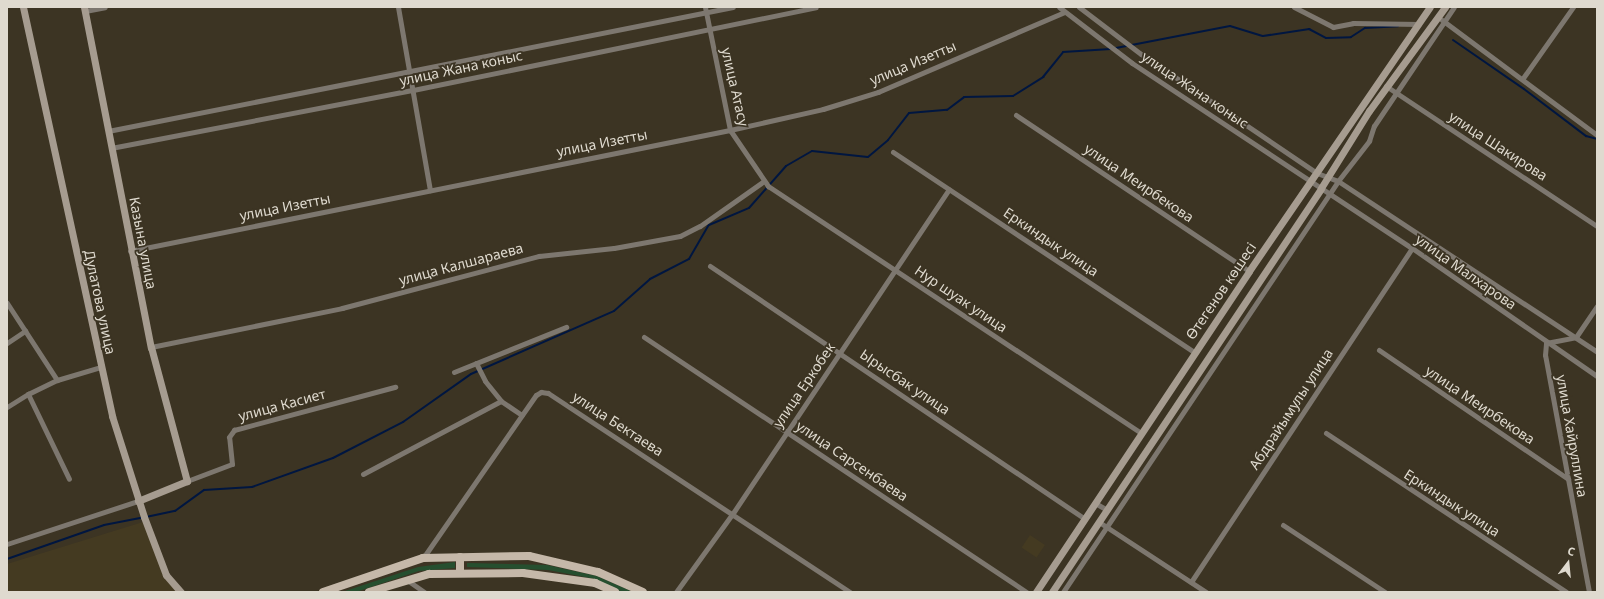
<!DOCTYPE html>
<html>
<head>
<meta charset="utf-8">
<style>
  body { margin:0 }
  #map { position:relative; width:1604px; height:599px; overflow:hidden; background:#3c3423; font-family:"Noto Sans",sans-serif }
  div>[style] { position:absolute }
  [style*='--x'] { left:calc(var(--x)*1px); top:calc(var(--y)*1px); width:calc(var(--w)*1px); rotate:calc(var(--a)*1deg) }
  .built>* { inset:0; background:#443a21; transform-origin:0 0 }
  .green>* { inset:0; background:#264f2f }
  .stream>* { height:2px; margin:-1px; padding:0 1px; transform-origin:1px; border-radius:1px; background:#001640 }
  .street>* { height:5px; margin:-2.5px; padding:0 2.5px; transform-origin:2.5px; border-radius:2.5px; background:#7d776f }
  .secondary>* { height:7px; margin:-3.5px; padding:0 3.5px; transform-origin:3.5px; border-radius:3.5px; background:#a69c90 }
  .primary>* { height:8px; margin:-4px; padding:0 4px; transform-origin:4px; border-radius:4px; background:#c5b8a9 }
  span { translate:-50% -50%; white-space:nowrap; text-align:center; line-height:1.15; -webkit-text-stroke:3.5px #3c3423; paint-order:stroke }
  .street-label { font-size:14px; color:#dfdacf }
  .frame { position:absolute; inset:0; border:8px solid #dfdacf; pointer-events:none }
  .north { position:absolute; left:1548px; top:543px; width:40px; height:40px; -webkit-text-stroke:3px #3c3423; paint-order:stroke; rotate:16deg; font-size:11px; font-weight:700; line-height:16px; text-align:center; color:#dfdacf }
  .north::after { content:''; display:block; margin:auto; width:14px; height:18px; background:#dfdacf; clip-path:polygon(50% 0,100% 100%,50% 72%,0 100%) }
</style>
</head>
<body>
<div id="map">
  <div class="built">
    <div style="clip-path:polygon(143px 522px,166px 578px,180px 592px,7px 592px,7px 564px)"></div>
    <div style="left:1030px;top:535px;width:18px;height:15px;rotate:34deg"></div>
  </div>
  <div class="green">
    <div style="clip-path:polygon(455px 562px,455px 568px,419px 571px,356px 592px,342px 592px,418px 567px)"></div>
    <div style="clip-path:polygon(467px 563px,547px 565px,597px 576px,633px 592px,622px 592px,595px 579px,548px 570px,467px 567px)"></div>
  </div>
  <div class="stream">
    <div style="--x:1453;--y:40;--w:86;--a:34.6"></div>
    <div style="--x:1524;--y:89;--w:78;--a:37.2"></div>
    <div style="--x:1586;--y:136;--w:11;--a:15"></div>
    <div style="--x:1116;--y:48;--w:116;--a:-10.9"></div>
    <div style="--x:1230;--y:26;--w:34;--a:17"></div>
    <div style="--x:1263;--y:36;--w:47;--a:-8.7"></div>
    <div style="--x:1309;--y:29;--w:19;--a:28"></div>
    <div style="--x:1326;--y:38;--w:25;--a:-2"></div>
    <div style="--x:1351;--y:37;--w:17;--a:-33"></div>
    <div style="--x:1365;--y:28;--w:33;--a:-3"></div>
    <div style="--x:146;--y:517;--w:30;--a:-12"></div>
    <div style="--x:175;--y:511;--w:36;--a:-36"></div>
    <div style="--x:204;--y:490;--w:48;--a:-3.6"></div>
    <div style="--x:252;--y:487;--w:86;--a:-19.7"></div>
    <div style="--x:333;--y:458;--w:79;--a:-27.2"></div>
    <div style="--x:403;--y:422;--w:83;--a:-35.2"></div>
    <div style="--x:471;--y:374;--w:156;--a:-23.8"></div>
    <div style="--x:614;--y:311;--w:48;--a:-41.6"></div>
    <div style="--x:650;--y:279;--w:44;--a:-27.1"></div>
    <div style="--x:689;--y:259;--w:39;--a:-60"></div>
    <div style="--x:709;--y:225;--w:43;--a:-23"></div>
    <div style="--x:749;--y:208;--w:56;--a:-48.6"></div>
    <div style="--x:786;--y:166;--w:30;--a:-30"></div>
    <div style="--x:812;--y:151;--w:56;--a:6.1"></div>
    <div style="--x:868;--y:157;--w:26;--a:-40"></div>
    <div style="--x:888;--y:140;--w:34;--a:-52"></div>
    <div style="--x:909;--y:113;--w:38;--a:-5"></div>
    <div style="--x:947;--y:110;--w:21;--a:-37"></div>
    <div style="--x:964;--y:97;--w:49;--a:-1.2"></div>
    <div style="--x:1013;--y:96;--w:36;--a:-32"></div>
    <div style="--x:1043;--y:77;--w:32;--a:-51"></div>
    <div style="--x:1063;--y:52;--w:48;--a:-3.6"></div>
    <div style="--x:7;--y:559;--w:103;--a:-19.3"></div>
    <div style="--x:104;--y:525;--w:38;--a:-11"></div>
  </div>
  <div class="street">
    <div style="--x:398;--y:7;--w:186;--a:80.1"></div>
    <div style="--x:705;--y:7;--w:126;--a:78.5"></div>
    <div style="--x:730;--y:130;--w:68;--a:55.8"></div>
    <div style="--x:768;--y:186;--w:447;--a:33.5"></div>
    <div style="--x:1059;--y:7;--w:92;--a:37.5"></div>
    <div style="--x:1132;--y:63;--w:336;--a:33.5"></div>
    <div style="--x:1412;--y:248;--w:225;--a:34.7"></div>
    <div style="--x:1079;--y:7;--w:78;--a:37.2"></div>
    <div style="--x:1141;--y:54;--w:212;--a:34.1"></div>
    <div style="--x:1317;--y:173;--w:22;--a:21"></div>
    <div style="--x:1338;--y:181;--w:310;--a:33.4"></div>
    <div style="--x:1294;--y:7;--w:44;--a:27.1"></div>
    <div style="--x:1333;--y:27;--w:20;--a:-11"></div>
    <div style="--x:1353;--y:23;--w:66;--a:0.9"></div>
    <div style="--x:85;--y:11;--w:20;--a:-11"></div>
    <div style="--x:1442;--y:20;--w:193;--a:36.6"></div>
    <div style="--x:1523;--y:78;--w:87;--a:-54.8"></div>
    <div style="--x:1386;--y:86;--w:253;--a:33.6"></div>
    <div style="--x:1016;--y:115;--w:280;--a:33.8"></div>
    <div style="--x:108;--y:131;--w:637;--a:-11.22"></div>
    <div style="--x:111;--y:148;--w:308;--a:-10.9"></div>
    <div style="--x:413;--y:90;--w:411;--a:-11.6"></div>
    <div style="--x:893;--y:152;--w:363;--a:33.6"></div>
    <div style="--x:130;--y:251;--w:612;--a:-11.4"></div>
    <div style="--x:730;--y:130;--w:95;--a:-12.7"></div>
    <div style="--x:823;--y:109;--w:58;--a:-17.2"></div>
    <div style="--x:878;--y:92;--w:203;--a:-23.2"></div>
    <div style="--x:710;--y:266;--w:452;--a:34"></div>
    <div style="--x:7;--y:303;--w:92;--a:57"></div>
    <div style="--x:644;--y:337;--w:460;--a:33.7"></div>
    <div style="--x:7;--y:343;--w:22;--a:-34"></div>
    <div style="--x:151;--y:347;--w:195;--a:-11.5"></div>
    <div style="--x:342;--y:308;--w:204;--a:-14.8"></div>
    <div style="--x:539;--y:256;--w:75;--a:-6.1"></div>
    <div style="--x:614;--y:248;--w:67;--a:-10.3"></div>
    <div style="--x:680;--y:236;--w:22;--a:-27"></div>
    <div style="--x:700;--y:226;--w:78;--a:-35.1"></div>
    <div style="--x:1379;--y:350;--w:229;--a:34.3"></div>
    <div style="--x:476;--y:363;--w:20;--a:63"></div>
    <div style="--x:485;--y:381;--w:26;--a:51"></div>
    <div style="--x:501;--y:401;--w:25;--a:34"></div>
    <div style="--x:454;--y:372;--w:121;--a:-21.9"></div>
    <div style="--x:28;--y:394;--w:94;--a:64.2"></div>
    <div style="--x:7;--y:407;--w:25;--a:-32"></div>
    <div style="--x:28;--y:394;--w:32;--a:-26"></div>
    <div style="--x:57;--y:380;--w:46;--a:-16.5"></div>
    <div style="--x:1326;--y:433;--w:288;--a:33.5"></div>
    <div style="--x:363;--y:474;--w:156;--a:-27.9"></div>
    <div style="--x:187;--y:481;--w:48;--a:-20.7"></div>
    <div style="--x:232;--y:464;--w:27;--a:-96"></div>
    <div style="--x:229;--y:437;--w:9;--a:-54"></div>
    <div style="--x:234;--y:430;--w:167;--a:-15"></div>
    <div style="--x:1095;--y:503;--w:14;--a:30"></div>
    <div style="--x:1099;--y:522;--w:128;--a:33.2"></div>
    <div style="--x:1283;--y:525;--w:122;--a:33.3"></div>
    <div style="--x:7;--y:544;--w:138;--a:-18.2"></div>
    <div style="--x:423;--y:558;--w:198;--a:-55.3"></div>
    <div style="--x:536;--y:395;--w:6;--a:-31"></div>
    <div style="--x:541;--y:392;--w:7;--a:8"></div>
    <div style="--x:548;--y:393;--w:362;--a:33.4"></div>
    <div style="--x:407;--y:580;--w:21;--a:35"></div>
    <div style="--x:1191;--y:582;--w:400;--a:-56.5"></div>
    <div style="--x:676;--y:592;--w:97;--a:-54.2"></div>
    <div style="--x:733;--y:513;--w:389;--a:-56.3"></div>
    <div style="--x:1063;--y:592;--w:495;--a:-56.2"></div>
    <div style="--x:1338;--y:181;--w:51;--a:-52.2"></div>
    <div style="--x:1369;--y:141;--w:16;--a:-72"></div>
    <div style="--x:1374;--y:126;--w:143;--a:-56.1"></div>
    <div style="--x:1589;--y:592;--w:241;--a:-100.5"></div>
    <div style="--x:1545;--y:355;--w:12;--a:-85"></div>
    <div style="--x:1546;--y:343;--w:31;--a:-11"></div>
    <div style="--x:1576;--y:337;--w:37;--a:-56"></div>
  </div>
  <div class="secondary">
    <div style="--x:23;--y:7;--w:419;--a:77.7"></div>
    <div style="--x:112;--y:416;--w:106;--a:72.4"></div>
    <div style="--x:144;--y:517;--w:62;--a:69.2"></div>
    <div style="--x:166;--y:575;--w:23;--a:49"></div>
    <div style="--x:84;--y:7;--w:347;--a:78.9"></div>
    <div style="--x:151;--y:347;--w:139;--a:75"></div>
    <div style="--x:187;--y:481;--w:53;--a:157.8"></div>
    <div style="--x:1036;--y:592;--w:385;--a:-56.4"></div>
    <div style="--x:1249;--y:271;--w:320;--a:-55.6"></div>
    <div style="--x:1052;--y:592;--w:485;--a:-56.3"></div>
    <div style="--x:1321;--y:188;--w:91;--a:-58.1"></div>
    <div style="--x:1369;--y:111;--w:129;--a:-53.8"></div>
  </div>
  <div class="primary">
    <div style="--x:460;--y:557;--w:16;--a:90"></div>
    <div style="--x:323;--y:592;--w:106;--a:-18.8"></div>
    <div style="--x:423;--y:558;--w:106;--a:-1.1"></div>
    <div style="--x:529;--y:556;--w:71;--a:13.1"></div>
    <div style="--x:598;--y:572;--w:49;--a:24"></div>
    <div style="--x:369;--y:592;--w:63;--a:-16.7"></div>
    <div style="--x:429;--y:574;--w:94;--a:-0.6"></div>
    <div style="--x:523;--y:573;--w:73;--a:7.9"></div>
    <div style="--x:595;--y:583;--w:22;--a:24"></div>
  </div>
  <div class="street-label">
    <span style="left:913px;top:63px;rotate:-23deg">улица Изетты</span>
    <span style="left:461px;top:68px;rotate:-12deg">улица Жана коныс</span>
    <span style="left:735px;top:87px;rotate:77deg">улица Атасу</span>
    <span style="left:1195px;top:90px;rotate:34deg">улица Жана коныс</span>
    <span style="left:602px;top:143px;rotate:-11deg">улица Изетты</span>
    <span style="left:1498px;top:146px;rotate:33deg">улица Шакирова</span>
    <span style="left:1139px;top:183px;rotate:34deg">улица Меирбекова</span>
    <span style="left:285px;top:207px;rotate:-11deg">улица Изетты</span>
    <span style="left:1051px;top:242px;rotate:34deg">Еркиндык улица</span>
    <span style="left:143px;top:243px;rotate:79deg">Казына улица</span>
    <span style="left:461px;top:264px;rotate:-15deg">улица Калшараева</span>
    <span style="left:1466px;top:272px;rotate:35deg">улица Малхарова</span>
    <span style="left:1221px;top:291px;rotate:-56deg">Өтегенов көшесі</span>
    <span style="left:961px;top:299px;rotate:34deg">Нур шуак улица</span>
    <span style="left:100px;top:302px;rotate:78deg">Дулатова улица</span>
    <span style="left:905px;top:382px;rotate:34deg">Ырысбак улица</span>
    <span style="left:804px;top:385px;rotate:-56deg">улица Еркобек</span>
    <span style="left:282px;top:405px;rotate:-15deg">улица Касиет</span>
    <span style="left:1480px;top:405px;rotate:34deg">улица Меирбекова</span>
    <span style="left:1291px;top:409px;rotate:-57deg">Абдрайымулы улица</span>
    <span style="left:618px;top:424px;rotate:33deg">улица Бектаева</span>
    <span style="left:1572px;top:436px;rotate:80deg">улица Хайруллина</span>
    <span style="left:852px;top:461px;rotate:34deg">улица Сарсенбаева</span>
    <span style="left:1452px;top:503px;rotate:33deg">Еркиндык улица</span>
  </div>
  <div class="frame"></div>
  <div class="north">С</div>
</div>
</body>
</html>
